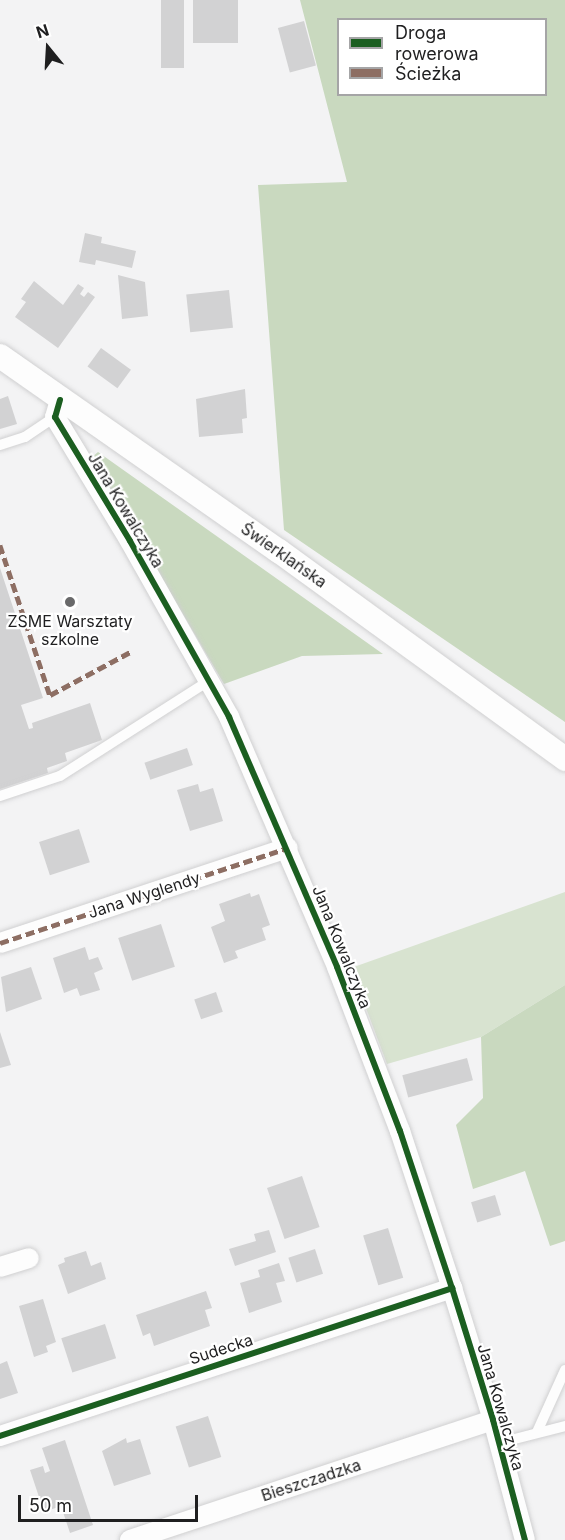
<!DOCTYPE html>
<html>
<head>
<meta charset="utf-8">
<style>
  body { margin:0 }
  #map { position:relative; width:565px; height:1540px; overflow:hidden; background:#f3f3f4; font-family:Inter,sans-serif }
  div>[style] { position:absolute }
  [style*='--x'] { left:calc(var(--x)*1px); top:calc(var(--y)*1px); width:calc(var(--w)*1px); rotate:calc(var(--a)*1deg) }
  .green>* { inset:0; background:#d8e3d0 }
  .forest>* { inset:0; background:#c9d9bf }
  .building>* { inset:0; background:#d2d2d3; transform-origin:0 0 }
  .roads { filter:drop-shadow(0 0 2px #d0d0d1) drop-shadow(0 0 2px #d0d0d1) }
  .service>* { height:10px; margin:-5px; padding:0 5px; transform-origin:5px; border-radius:5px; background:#fdfdfd }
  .minor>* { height:20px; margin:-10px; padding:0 10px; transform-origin:10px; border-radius:10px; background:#fdfdfd }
  .tertiary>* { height:24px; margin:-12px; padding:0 12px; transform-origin:12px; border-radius:12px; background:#fdfdfd }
  .quiet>* { height:4.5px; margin-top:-2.25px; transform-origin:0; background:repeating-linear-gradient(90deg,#8d6e63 0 9px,transparent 0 13.5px) }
  .cycleway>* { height:6px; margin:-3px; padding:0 3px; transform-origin:3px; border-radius:3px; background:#1b5e20 }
  .dots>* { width:16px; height:16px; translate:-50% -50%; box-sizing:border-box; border:3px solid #fff; border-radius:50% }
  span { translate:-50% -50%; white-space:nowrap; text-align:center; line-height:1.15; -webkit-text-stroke:4.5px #fff; paint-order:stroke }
  .street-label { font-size:16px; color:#1f1f20 }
  .poi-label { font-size:16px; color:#1f1f20 }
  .legend { position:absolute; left:337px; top:18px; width:210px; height:78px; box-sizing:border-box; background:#fff; border:2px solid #a5a5a6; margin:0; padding:8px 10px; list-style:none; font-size:18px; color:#1f1f20 }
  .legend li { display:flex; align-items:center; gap:12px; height:30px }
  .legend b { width:30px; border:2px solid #a5a5a6 }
  .north { position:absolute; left:18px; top:18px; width:60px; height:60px; -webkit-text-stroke:4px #fff; paint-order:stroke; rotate:342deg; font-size:16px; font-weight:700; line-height:24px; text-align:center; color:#1f1f20 }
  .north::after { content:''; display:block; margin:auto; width:21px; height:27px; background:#1f1f20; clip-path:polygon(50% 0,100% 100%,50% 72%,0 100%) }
  .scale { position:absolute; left:18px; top:1495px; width:180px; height:27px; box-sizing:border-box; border:3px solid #1f1f20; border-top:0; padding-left:8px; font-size:18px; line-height:21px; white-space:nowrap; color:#1f1f20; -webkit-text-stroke:4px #fff; paint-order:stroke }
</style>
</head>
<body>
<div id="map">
  <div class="green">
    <div style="clip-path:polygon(565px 892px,565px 985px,481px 1037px,387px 1064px,351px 968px)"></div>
  </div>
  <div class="forest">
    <div style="clip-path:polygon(evenodd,300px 0,565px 0,565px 722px,284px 530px,258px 185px,347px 182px,300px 0,338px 20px,546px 20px,546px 94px,338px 94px,338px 20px)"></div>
    <div style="clip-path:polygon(98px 452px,383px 654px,302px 656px,224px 684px,91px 458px)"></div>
    <div style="clip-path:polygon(565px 985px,565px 1241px,550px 1246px,525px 1171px,473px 1189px,456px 1125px,483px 1098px,481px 1037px)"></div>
  </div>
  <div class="building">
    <div style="left:161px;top:0;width:23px;height:68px"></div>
    <div style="left:193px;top:0;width:45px;height:43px"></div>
    <div style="left:304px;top:21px;width:46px;height:27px;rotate:75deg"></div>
    <div style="clip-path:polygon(85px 233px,102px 237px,101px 243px,136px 251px,132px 268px,96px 260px,95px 265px,79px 262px)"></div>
    <div style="clip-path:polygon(118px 275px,145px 282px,148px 316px,122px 319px)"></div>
    <div style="clip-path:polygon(34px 281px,63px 305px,78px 284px,84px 288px,80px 294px,84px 297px,88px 292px,95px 297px,58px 348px,15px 317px,26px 302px,21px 299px)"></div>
    <div style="left:229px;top:290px;width:38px;height:43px;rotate:84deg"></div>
    <div style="left:101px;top:348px;width:37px;height:23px;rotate:36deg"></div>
    <div style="clip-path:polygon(245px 389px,247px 418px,242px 419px,243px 433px,199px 437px,196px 399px)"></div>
    <div style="clip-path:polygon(8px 396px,17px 424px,0 429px,0 399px)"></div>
    <div style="clip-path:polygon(0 568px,43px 698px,21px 705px,29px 729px,33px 728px,32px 723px,90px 703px,102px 740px,65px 753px,67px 761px,47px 768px,48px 773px,0 789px)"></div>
    <div style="left:187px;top:748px;width:18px;height:45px;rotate:71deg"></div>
    <div style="clip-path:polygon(198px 784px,200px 792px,213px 788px,223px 821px,190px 831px,177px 790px)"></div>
    <div style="left:79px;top:829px;width:35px;height:42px;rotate:72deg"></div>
    <div style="clip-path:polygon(250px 893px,251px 897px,259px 894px,270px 925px,262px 928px,266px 940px,235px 951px,238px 958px,224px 963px,211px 927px,225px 921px,219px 904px)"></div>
    <div style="left:161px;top:924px;width:45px;height:45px;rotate:72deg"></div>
    <div style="clip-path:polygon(85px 947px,89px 960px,98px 957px,103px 969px,94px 973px,100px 990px,80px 996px,77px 988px,64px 993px,53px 958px)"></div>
    <div style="clip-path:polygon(31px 967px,42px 999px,6px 1012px,1px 977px)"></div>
    <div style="left:216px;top:992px;width:21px;height:23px;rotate:71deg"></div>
    <div style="clip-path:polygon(0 1032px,11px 1065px,0 1068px)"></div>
    <div style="left:467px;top:1058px;width:23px;height:67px;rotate:75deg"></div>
    <div style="left:302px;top:1176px;width:54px;height:37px;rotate:71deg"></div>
    <div style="left:495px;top:1195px;width:21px;height:25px;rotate:73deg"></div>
    <div style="left:388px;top:1228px;width:52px;height:26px;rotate:73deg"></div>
    <div style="clip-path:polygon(269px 1230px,276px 1252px,235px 1266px,229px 1249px,256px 1241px,254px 1234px)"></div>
    <div style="left:315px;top:1249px;width:26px;height:28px;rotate:72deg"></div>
    <div style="clip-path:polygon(86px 1251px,91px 1266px,101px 1262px,106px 1279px,68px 1294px,58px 1265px,65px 1262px,64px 1258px)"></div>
    <div style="clip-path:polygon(279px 1263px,285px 1281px,276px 1283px,282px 1302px,249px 1313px,240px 1283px,260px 1277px,258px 1270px)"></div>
    <div style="clip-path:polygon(206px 1291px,212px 1308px,205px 1310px,210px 1326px,154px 1346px,150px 1333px,143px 1336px,136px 1315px)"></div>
    <div style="clip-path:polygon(43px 1299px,56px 1342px,46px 1346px,48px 1352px,34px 1357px,19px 1306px)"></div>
    <div style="left:105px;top:1324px;width:36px;height:46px;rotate:72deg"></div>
    <div style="clip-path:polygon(7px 1361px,18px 1393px,0 1399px,0 1364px)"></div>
    <div style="left:208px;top:1416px;width:43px;height:34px;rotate:72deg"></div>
    <div style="clip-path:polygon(126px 1438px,127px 1443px,140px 1439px,151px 1474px,114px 1486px,102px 1451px)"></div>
    <div style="clip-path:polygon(65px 1440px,93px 1525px,70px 1533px,61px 1506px,44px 1512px,30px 1470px,43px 1466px,45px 1473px,50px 1471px,42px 1448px)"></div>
  </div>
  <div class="roads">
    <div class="service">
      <div style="--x:0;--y:445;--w:26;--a:-18"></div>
      <div style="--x:25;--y:437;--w:36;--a:-34"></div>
      <div style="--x:0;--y:796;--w:63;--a:-18.4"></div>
      <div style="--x:60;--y:776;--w:178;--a:-32.6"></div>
      <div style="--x:537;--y:1432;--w:68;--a:-65.7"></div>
      <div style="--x:499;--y:1443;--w:68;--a:-14.4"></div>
    </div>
    <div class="minor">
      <div style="--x:60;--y:400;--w:18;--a:106"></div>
      <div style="--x:55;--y:417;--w:145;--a:58.8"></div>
      <div style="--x:130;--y:541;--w:202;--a:60.6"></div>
      <div style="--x:229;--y:717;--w:272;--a:66.6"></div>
      <div style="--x:337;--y:967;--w:176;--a:69"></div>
      <div style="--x:400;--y:1131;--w:165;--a:71.7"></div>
      <div style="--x:452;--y:1288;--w:138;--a:72.7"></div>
      <div style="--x:493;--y:1420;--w:124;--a:75.1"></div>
      <div style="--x:0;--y:943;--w:303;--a:-18.3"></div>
      <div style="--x:0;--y:1267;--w:30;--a:-17"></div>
      <div style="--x:0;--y:1436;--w:476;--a:-18.1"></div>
      <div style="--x:130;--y:1540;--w:382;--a:-18.3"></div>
    </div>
    <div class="tertiary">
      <div style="--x:0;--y:356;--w:340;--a:35"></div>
      <div style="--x:279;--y:551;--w:354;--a:36"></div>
    </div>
  </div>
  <div class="quiet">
    <div style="--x:0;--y:545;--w:158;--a:71.6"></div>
    <div style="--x:50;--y:695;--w:93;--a:-28.2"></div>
    <div style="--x:0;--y:943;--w:303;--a:-18.3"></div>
  </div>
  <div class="cycleway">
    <div style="--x:60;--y:400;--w:18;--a:106"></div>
    <div style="--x:55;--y:417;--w:145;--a:58.8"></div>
    <div style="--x:130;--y:541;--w:202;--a:60.6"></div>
    <div style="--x:229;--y:717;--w:272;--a:66.6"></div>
    <div style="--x:337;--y:967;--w:176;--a:69"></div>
    <div style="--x:400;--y:1131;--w:165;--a:71.7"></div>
    <div style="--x:452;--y:1288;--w:138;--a:72.7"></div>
    <div style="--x:493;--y:1420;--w:124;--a:75.1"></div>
    <div style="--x:0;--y:1436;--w:476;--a:-18.1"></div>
  </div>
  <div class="dots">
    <div style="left:70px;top:602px;background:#69696a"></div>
  </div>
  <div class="street-label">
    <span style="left:126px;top:510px;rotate:59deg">Jana Kowalczyka</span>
    <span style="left:284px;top:555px;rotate:35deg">Świerklańska</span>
    <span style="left:144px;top:895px;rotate:-18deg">Jana Wyglendy</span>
    <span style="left:342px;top:947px;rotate:68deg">Jana Kowalczyka</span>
    <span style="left:221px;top:1349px;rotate:-18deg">Sudecka</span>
    <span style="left:501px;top:1407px;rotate:74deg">Jana Kowalczyka</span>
    <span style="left:311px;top:1480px;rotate:-18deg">Bieszczadzka</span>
  </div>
  <div class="poi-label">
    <span style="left:70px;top:630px">ZSME Warsztaty<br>szkolne</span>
  </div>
  <ul class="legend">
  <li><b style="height:8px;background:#1b5e20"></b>Droga rowerowa</li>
  <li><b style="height:8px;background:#8d6e63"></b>Ścieżka</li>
  </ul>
  <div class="north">N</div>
  <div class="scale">50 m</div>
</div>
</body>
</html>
